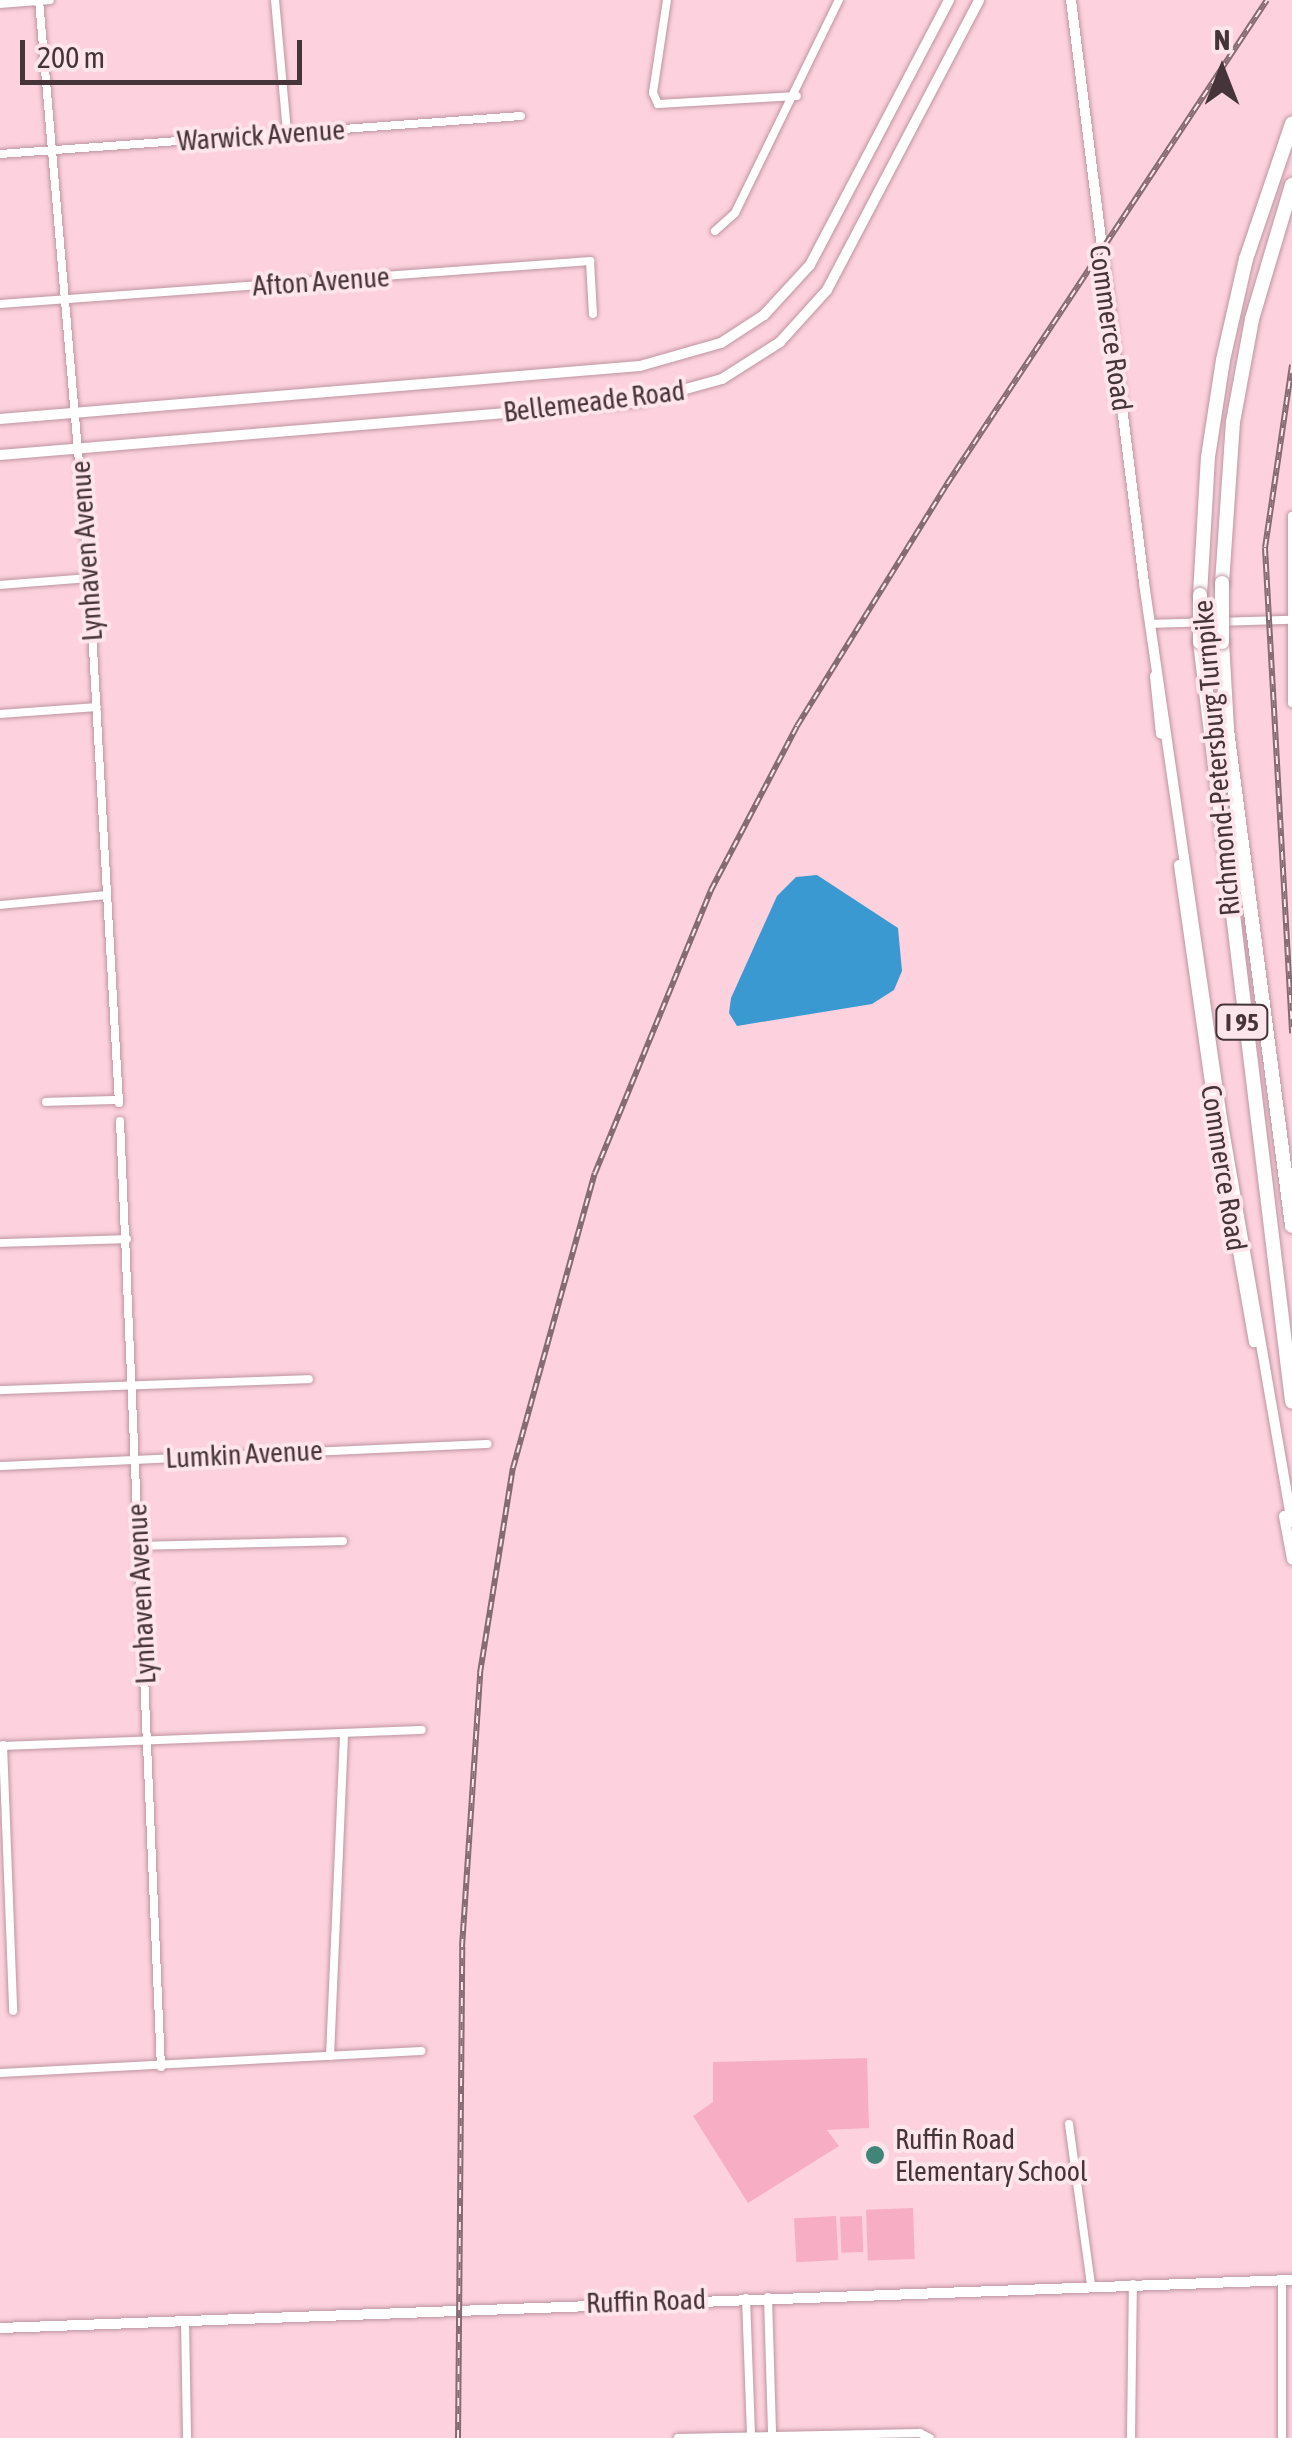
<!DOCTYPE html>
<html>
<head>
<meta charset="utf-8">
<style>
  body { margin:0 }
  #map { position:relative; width:1292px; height:2438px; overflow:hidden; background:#fdd2de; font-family:"Asap Condensed",sans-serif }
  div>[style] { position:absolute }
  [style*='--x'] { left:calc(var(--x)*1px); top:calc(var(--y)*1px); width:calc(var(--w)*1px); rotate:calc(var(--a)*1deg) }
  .green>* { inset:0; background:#f7aec4; transform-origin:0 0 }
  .water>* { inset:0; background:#3b99d2 }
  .roads { filter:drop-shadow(0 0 2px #bd95a1) drop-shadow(0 0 2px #bd95a1) }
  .street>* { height:8px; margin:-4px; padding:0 4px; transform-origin:4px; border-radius:4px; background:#fff }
  .secondary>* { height:10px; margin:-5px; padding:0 5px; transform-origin:5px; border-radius:5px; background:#fff }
  .highway>* { height:14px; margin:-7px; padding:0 7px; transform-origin:7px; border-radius:7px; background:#fff }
  .rail>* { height:6px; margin-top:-3px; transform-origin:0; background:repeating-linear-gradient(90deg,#ffe5ec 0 8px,#856b73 0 16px); box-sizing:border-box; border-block:2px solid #856b73 }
  .bridges { filter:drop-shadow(0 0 2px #bd95a1) drop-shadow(0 0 2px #bd95a1) }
  .highway-bridge>* { height:14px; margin:-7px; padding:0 7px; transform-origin:7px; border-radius:7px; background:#fff }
  .dots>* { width:28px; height:28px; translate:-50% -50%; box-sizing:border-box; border:5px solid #ffe5ec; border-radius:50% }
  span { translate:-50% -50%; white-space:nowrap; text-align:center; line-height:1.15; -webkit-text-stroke:8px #ffe5ec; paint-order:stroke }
  .shield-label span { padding:2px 8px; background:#ffe5ec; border:2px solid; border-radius:8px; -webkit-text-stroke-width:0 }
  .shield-label { font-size:25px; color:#453439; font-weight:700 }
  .street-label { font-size:28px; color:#453439 }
  .poi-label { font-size:28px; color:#453439 }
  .left { translate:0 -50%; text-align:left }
  .north { position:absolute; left:1172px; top:20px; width:100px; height:100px; -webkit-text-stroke:8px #ffe5ec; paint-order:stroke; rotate:0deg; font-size:28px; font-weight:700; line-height:40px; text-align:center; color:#453439 }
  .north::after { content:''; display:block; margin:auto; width:35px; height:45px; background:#453439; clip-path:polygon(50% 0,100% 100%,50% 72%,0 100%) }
  .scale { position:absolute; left:20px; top:40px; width:282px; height:45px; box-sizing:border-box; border:5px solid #453439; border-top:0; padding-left:12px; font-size:30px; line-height:35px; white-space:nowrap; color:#453439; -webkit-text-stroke:8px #ffe5ec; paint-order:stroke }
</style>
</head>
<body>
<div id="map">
  <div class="green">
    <div style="clip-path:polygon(867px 2058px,869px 2128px,827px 2130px,839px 2146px,748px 2203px,693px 2116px,713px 2102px,713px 2062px)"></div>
    <div style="left:913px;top:2208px;width:51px;height:47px;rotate:88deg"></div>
    <div style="left:836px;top:2216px;width:44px;height:42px;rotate:87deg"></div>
    <div style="left:862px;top:2216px;width:36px;height:22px;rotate:88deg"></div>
  </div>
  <div class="water">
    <div style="clip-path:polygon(817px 875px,898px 928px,902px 971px,894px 990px,872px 1004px,737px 1026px,729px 1013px,731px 998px,777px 896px,796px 877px)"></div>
  </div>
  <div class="roads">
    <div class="street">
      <div style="--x:39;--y:0;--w:580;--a:85.06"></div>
      <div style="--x:89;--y:578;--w:526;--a:86.73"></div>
      <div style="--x:275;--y:0;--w:134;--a:84.8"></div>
      <div style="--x:667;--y:0;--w:94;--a:98.6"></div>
      <div style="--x:653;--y:93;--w:12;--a:66"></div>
      <div style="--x:658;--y:104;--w:139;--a:-3.3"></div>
      <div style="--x:0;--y:4;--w:50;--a:-4.6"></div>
      <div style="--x:0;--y:154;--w:522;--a:-4.17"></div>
      <div style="--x:715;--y:231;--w:27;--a:-42"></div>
      <div style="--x:735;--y:213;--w:237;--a:-64"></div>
      <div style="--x:0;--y:304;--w:592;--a:-4.17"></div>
      <div style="--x:590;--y:261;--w:53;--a:86.8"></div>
      <div style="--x:1292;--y:516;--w:187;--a:90"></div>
      <div style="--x:0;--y:585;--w:89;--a:-4.5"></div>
      <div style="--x:1151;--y:624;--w:136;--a:-1.7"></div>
      <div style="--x:0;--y:714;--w:97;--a:-4.1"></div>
      <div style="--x:0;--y:905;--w:106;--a:-5.4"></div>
      <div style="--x:46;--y:1102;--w:73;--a:-1.6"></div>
      <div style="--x:120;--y:1121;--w:947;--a:87.52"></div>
      <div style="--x:0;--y:1243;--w:127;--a:-1.8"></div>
      <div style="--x:0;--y:1390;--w:309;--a:-2"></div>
      <div style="--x:0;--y:1466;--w:488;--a:-2.6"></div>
      <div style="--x:139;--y:1546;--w:204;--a:-1.4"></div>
      <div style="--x:3;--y:1745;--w:266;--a:87.8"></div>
      <div style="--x:0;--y:1746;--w:422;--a:-2.2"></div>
      <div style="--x:330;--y:2056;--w:322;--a:-87.5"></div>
      <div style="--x:0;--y:2073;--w:422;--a:-3"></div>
      <div style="--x:1069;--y:2124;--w:162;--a:82.2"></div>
      <div style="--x:768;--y:2297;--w:138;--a:88.3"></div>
      <div style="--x:746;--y:2298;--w:137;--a:87.9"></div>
      <div style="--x:185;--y:2321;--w:117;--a:89"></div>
      <div style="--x:678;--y:2438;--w:242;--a:-1.2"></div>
      <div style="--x:920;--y:2433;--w:11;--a:27"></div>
      <div style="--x:1131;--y:2438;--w:154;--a:-89.3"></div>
      <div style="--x:1282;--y:2438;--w:157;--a:-90"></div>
    </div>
    <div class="secondary">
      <div style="--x:1071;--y:0;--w:588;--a:82.86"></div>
      <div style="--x:1144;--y:583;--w:541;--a:81.71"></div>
      <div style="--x:1222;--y:1118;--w:410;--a:80.2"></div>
      <div style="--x:0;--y:419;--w:642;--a:-4.73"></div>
      <div style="--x:640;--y:366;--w:84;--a:-15.9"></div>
      <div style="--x:721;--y:343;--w:51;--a:-33.1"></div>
      <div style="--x:764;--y:315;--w:68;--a:-47.4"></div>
      <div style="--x:810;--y:265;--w:299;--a:-62.3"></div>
      <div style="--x:0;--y:455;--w:641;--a:-4.74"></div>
      <div style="--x:639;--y:402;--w:86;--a:-15.5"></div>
      <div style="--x:722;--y:379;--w:69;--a:-32.5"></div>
      <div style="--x:780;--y:342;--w:70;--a:-47.9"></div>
      <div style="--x:827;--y:290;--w:327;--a:-62.3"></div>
      <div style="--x:1155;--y:676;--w:58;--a:84.1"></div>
      <div style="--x:1179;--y:865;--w:242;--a:81.9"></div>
      <div style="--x:1223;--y:1166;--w:179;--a:80"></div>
      <div style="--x:1284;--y:1516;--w:44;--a:79.5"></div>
      <div style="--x:0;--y:2328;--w:1293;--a:-2.13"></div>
    </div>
    <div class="highway">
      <div style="--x:1222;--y:583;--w:161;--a:-86.1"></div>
      <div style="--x:1233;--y:422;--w:105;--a:-79.5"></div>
      <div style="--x:1252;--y:319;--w:140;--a:-73.4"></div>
      <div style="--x:1200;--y:595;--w:138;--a:-86.7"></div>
      <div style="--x:1208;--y:457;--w:98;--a:-81.2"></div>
      <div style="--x:1223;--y:360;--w:104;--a:-77.2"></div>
      <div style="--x:1246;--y:259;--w:143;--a:-71.2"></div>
      <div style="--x:1200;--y:642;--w:765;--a:83.09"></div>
      <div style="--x:1222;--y:642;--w:88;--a:86.7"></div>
      <div style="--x:1227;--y:730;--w:500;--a:82.53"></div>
    </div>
  </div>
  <div class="rail">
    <div style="--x:1292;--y:365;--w:185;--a:98.4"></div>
    <div style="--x:1265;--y:548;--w:486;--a:86.8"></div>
    <div style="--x:458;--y:2438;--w:491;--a:-89.5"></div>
    <div style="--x:462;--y:1947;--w:275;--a:-86.2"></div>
    <div style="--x:480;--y:1673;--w:208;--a:-80.9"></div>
    <div style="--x:513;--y:1468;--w:306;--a:-74.5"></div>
    <div style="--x:595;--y:1173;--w:306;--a:-67.7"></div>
    <div style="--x:711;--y:890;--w:185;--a:-62.3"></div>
    <div style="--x:797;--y:726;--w:285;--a:-58.2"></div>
    <div style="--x:947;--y:484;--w:580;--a:-56.53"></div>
  </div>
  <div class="bridges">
    <div class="highway-bridge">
      <div style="--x:1222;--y:583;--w:59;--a:90"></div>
      <div style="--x:1200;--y:595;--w:47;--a:90"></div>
    </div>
  </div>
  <div class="dots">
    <div style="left:875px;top:2155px;background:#418578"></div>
  </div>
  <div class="shield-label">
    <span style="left:1242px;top:1022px">I 95</span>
  </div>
  <div class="street-label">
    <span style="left:261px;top:135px;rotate:-4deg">Warwick Avenue</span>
    <span style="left:321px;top:281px;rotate:-4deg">Afton Avenue</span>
    <span style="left:1111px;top:328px;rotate:82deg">Commerce Road</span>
    <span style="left:594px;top:401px;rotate:-7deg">Bellemeade Road</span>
    <span style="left:86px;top:551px;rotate:-94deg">Lynhaven Avenue</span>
    <span style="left:1216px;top:758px;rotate:-95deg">Richmond-Petersburg Turnpike</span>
    <span style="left:1224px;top:1168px;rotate:81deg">Commerce Road</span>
    <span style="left:244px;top:1454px;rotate:-3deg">Lumkin Avenue</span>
    <span style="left:141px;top:1594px;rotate:-93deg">Lynhaven Avenue</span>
    <span style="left:646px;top:2301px;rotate:-2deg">Ruffin Road</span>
  </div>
  <div class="poi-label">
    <span class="left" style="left:895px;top:2155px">Ruffin Road<br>Elementary School</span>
  </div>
  <div class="north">N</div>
  <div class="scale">200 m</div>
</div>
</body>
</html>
